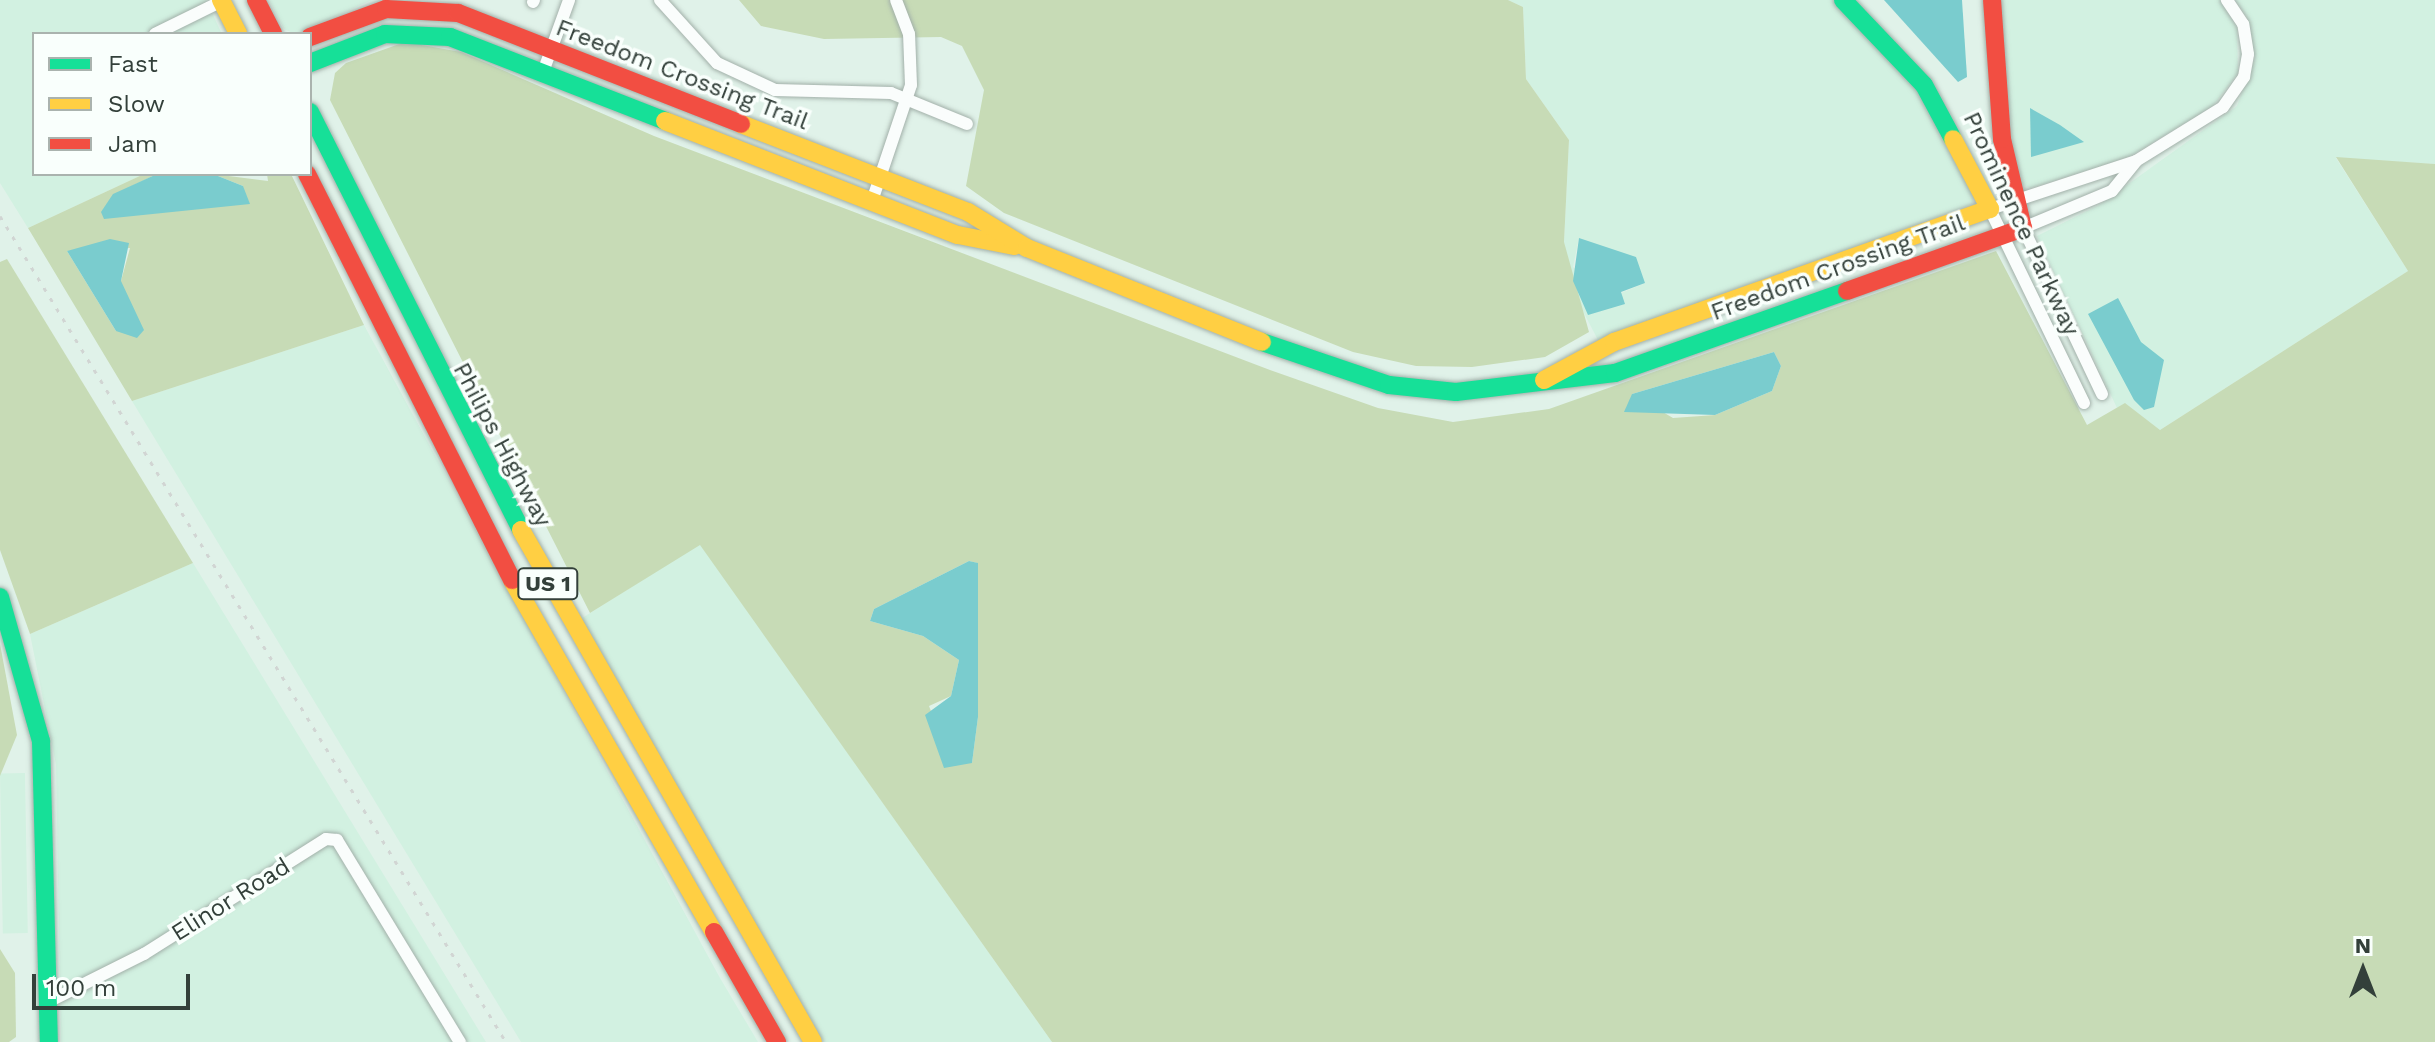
<!DOCTYPE html>
<html>
<head>
<meta charset="utf-8">
<style>
  body { margin:0 }
  #map { position:relative; width:2435px; height:1042px; overflow:hidden; background:#e0f2e9; font-family:"Work Sans",sans-serif }
  div>[style] { position:absolute }
  [style*='--x'] { left:calc(var(--x)*1px); top:calc(var(--y)*1px); width:calc(var(--w)*1px); rotate:calc(var(--a)*1deg) }
  .built>* { inset:0; background:#d2f1e1; transform-origin:0 0 }
  .green>* { inset:0; background:#c7dbb6 }
  .water>* { inset:0; background:#7accce }
  .roads { filter:drop-shadow(0 0 2px #a2b0a9) drop-shadow(0 0 2px #a2b0a9) }
  .street>* { height:12px; margin:-6px; padding:0 6px; transform-origin:6px; border-radius:6px; background:#fafdfc }
  .fast>* { height:18px; margin:-9px; padding:0 9px; transform-origin:9px; border-radius:9px; background:#16e098 }
  .slow>* { height:18px; margin:-9px; padding:0 9px; transform-origin:9px; border-radius:9px; background:#ffcf43 }
  .jam>* { height:18px; margin:-9px; padding:0 9px; transform-origin:9px; border-radius:9px; background:#f24e42 }
  .rail>* { height:3px; margin-top:-1.5px; transform-origin:0; background:repeating-linear-gradient(90deg,#d1d5d3 0 4px,transparent 0 12px) }
  span { translate:-50% -50%; white-space:nowrap; text-align:center; line-height:1.15; -webkit-text-stroke:7px #f9fffc; paint-order:stroke }
  .shield-label span { padding:2px 6px; background:#f9fffc; border:2px solid; border-radius:6px; -webkit-text-stroke-width:0 }
  .shield-label { font-size:22px; color:#33403a; font-weight:700 }
  .street-label { font-size:24px; color:#33403a }
  .legend { position:absolute; left:32px; top:32px; width:280px; height:144px; box-sizing:border-box; background:#f9fffc; border:2px solid #aab3ae; margin:0; padding:10px 14px; list-style:none; font-size:24px; color:#33403a }
  .legend li { display:flex; align-items:center; gap:16px; height:40px }
  .legend b { width:40px; border:2px solid #aab3ae }
  .north { position:absolute; left:2323px; top:930px; width:80px; height:80px; -webkit-text-stroke:6px #f9fffc; paint-order:stroke; rotate:0deg; font-size:22px; font-weight:700; line-height:32px; text-align:center; color:#33403a }
  .north::after { content:''; display:block; margin:auto; width:28px; height:36px; background:#33403a; clip-path:polygon(50% 0,100% 100%,50% 72%,0 100%) }
  .scale { position:absolute; left:32px; top:974px; width:158px; height:36px; box-sizing:border-box; border:4px solid #33403a; border-top:0; padding-left:10px; font-size:24px; line-height:28px; white-space:nowrap; color:#33403a; -webkit-text-stroke:6px #f9fffc; paint-order:stroke }
</style>
</head>
<body>
<div id="map">
  <div class="built">
    <div style="clip-path:polygon(0 0,206px 0,222px 34px,34px 34px,34px 174px,144px 174px,28px 228px,0 183px)"></div>
    <div style="clip-path:polygon(269px 0,372px 0,295px 34px,284px 29px)"></div>
    <div style="clip-path:polygon(evenodd,1508px 0,1835px 0,1922px 90px,1975px 194px,1972px 204px,1599px 342px,1572px 290px,1564px 242px,1569px 140px,1526px 79px,1523px 7px,1508px 0,1579px 238px,1645px 283px,1621px 293px,1624px 304px,1573px 267px,1579px 238px)"></div>
    <div style="clip-path:polygon(1998px 0,2220px 0,2237px 28px,2238px 73px,2213px 106px,2127px 158px,2030px 188px,2021px 184px,2006px 115px)"></div>
    <div style="clip-path:polygon(2235px 0,2435px 0,2435px 164px,2336px 158px,2408px 271px,2160px 430px,2125px 404px,2117px 408px,2037px 236px,2099px 205px,2237px 106px,2255px 58px,2247px 17px)"></div>
    <div style="clip-path:polygon(364px 325px,720px 978px,758px 1042px,521px 1042px,132px 401px)"></div>
    <div style="clip-path:polygon(700px 544px,1052px 1042px,824px 1042px,579px 620px)"></div>
    <div style="clip-path:polygon(193px 563px,486px 1042px,61px 1042px,56px 764px,30px 634px)"></div>
    <div style="left:25px;top:773px;width:160px;height:25px;rotate:89deg"></div>
  </div>
  <div class="green">
    <div style="clip-path:polygon(739px 0,1508px 0,1523px 7px,1526px 79px,1569px 140px,1564px 242px,1589px 332px,1545px 357px,1472px 367px,1416px 366px,1353px 352px,1004px 213px,966px 186px,984px 90px,962px 46px,941px 37px,824px 39px,761px 26px)"></div>
    <div style="clip-path:polygon(evenodd,405px 42px,461px 52px,654px 136px,1270px 370px,1378px 408px,1453px 422px,1549px 409px,1996px 251px,2087px 425px,2125px 403px,2160px 430px,2408px 271px,2336px 157px,2435px 164px,2435px 1042px,1052px 1042px,700px 545px,590px 613px,330px 100px,335px 73px,346px 63px,405px 42px,1774px 352px,1781px 366px,1772px 391px,1715px 415px,1673px 418px,1632px 394px,1774px 352px,405px 42px,969px 561px,977px 563px,978px 717px,972px 763px,951px 763px,929px 706px,951px 696px,959px 660px,923px 636px,870px 621px,874px 609px,969px 561px)"></div>
    <div style="clip-path:polygon(evenodd,144px 174px,157px 174px,113px 195px,243px 186px,213px 174px,268px 181px,267px 174px,291px 174px,364px 325px,132px 401px,28px 228px,144px 174px,130px 248px,121px 281px,116px 331px,67px 251px,130px 248px)"></div>
    <div style="clip-path:polygon(7px 259px,193px 563px,30px 634px,0 550px,0 262px)"></div>
    <div style="clip-path:polygon(0 644px,17px 735px,0 776px)"></div>
    <div style="clip-path:polygon(0 949px,15px 973px,16px 1037px,9px 1042px,0 1042px)"></div>
  </div>
  <div class="water">
    <div style="clip-path:polygon(1884px 0,1962px 0,1967px 77px,1958px 82px)"></div>
    <div style="clip-path:polygon(2030px 108px,2060px 125px,2084px 142px,2031px 157px)"></div>
    <div style="clip-path:polygon(157px 174px,213px 174px,243px 186px,250px 204px,104px 219px,101px 212px,113px 194px)"></div>
    <div style="clip-path:polygon(1579px 238px,1636px 257px,1645px 283px,1621px 292px,1625px 304px,1588px 315px,1573px 281px)"></div>
    <div style="clip-path:polygon(110px 239px,129px 243px,121px 281px,144px 330px,137px 338px,116px 331px,67px 251px)"></div>
    <div style="clip-path:polygon(2118px 298px,2141px 342px,2164px 360px,2154px 407px,2144px 410px,2134px 400px,2088px 314px)"></div>
    <div style="clip-path:polygon(1774px 352px,1781px 366px,1772px 391px,1715px 415px,1624px 412px,1632px 394px)"></div>
    <div style="clip-path:polygon(969px 561px,978px 563px,978px 717px,972px 763px,944px 768px,925px 715px,951px 696px,959px 660px,923px 636px,870px 621px,874px 609px)"></div>
  </div>
  <div class="roads">
    <div class="street">
      <div style="--x:660;--y:0;--w:85;--a:47.9"></div>
      <div style="--x:717;--y:63;--w:64;--a:25"></div>
      <div style="--x:775;--y:90;--w:116;--a:1.5"></div>
      <div style="--x:891;--y:93;--w:82;--a:22.2"></div>
      <div style="--x:533;--y:2;--w:2;--a:-63"></div>
      <div style="--x:155;--y:34;--w:75;--a:-26.2"></div>
      <div style="--x:543;--y:72;--w:77;--a:-70.1"></div>
      <div style="--x:872;--y:201;--w:122;--a:-71.4"></div>
      <div style="--x:911;--y:85;--w:51;--a:-92.2"></div>
      <div style="--x:909;--y:34;--w:36;--a:-111"></div>
      <div style="--x:2102;--y:394;--w:184;--a:-115.4"></div>
      <div style="--x:2023;--y:228;--w:96;--a:-22.6"></div>
      <div style="--x:2112;--y:191;--w:38;--a:-51"></div>
      <div style="--x:2084;--y:403;--w:216;--a:-115.9"></div>
      <div style="--x:1990;--y:209;--w:154;--a:-18.2"></div>
      <div style="--x:2136;--y:161;--w:102;--a:-31.8"></div>
      <div style="--x:2223;--y:107;--w:37;--a:-55"></div>
      <div style="--x:2244;--y:77;--w:23;--a:-80"></div>
      <div style="--x:2248;--y:54;--w:30;--a:-99"></div>
      <div style="--x:2243;--y:24;--w:29;--a:-124"></div>
      <div style="--x:48;--y:1002;--w:107;--a:-26.6"></div>
      <div style="--x:144;--y:954;--w:215;--a:-32.3"></div>
      <div style="--x:326;--y:839;--w:11;--a:5"></div>
      <div style="--x:337;--y:840;--w:237;--a:58.7"></div>
    </div>
    <div class="fast">
      <div style="--x:1843;--y:0;--w:117;--a:46.4"></div>
      <div style="--x:1924;--y:85;--w:61;--a:61.8"></div>
      <div style="--x:310;--y:63;--w:80;--a:-21.1"></div>
      <div style="--x:385;--y:34;--w:65;--a:2.6"></div>
      <div style="--x:450;--y:37;--w:231;--a:21.3"></div>
      <div style="--x:310;--y:112;--w:468;--a:63.2"></div>
      <div style="--x:1262;--y:342;--w:134;--a:18.7"></div>
      <div style="--x:1389;--y:385;--w:67;--a:6"></div>
      <div style="--x:1456;--y:392;--w:160;--a:-6.8"></div>
      <div style="--x:1615;--y:373;--w:246;--a:-19.5"></div>
      <div style="--x:0;--y:597;--w:150;--a:74.1"></div>
      <div style="--x:41;--y:741;--w:301;--a:88.5"></div>
    </div>
    <div class="slow">
      <div style="--x:221;--y:0;--w:38;--a:63"></div>
      <div style="--x:665;--y:121;--w:314;--a:21.3"></div>
      <div style="--x:958;--y:235;--w:57;--a:11.1"></div>
      <div style="--x:741;--y:124;--w:243;--a:21.2"></div>
      <div style="--x:968;--y:212;--w:69;--a:31.4"></div>
      <div style="--x:1027;--y:248;--w:253;--a:21.8"></div>
      <div style="--x:1544;--y:380;--w:80;--a:-28.5"></div>
      <div style="--x:1614;--y:342;--w:399;--a:-19.5"></div>
      <div style="--x:1990;--y:209;--w:79;--a:-117.9"></div>
      <div style="--x:521;--y:530;--w:589;--a:60.3"></div>
      <div style="--x:512;--y:580;--w:406;--a:60.2"></div>
    </div>
    <div class="jam">
      <div style="--x:256;--y:0;--w:38;--a:63"></div>
      <div style="--x:310;--y:37;--w:81;--a:-20.2"></div>
      <div style="--x:386;--y:9;--w:72;--a:3.2"></div>
      <div style="--x:458;--y:13;--w:304;--a:21.4"></div>
      <div style="--x:307;--y:174;--w:455;--a:63.2"></div>
      <div style="--x:1847;--y:291;--w:187;--a:-19.7"></div>
      <div style="--x:2023;--y:228;--w:91;--a:-103.3"></div>
      <div style="--x:2002;--y:139;--w:139;--a:-94.1"></div>
      <div style="--x:714;--y:932;--w:127;--a:60.2"></div>
    </div>
  </div>
  <div class="rail">
    <div style="--x:0;--y:216;--w:969;--a:58.51"></div>
  </div>
  <div class="shield-label">
    <span style="left:548px;top:584px">US 1</span>
  </div>
  <div class="street-label">
    <span style="left:682px;top:75px;rotate:21deg">Freedom Crossing Trail</span>
    <span style="left:2021px;top:224px;rotate:65deg">Prominence Parkway</span>
    <span style="left:1838px;top:268px;rotate:-20deg">Freedom Crossing Trail</span>
    <span style="left:502px;top:445px;rotate:62deg">Philips Highway</span>
    <span style="left:231px;top:900px;rotate:-32deg">Elinor Road</span>
  </div>
  <ul class="legend">
  <li><b style="height:10px;background:#16e098"></b>Fast</li>
  <li><b style="height:10px;background:#ffcf43"></b>Slow</li>
  <li><b style="height:10px;background:#f24e42"></b>Jam</li>
  </ul>
  <div class="north">N</div>
  <div class="scale">100 m</div>
</div>
</body>
</html>
